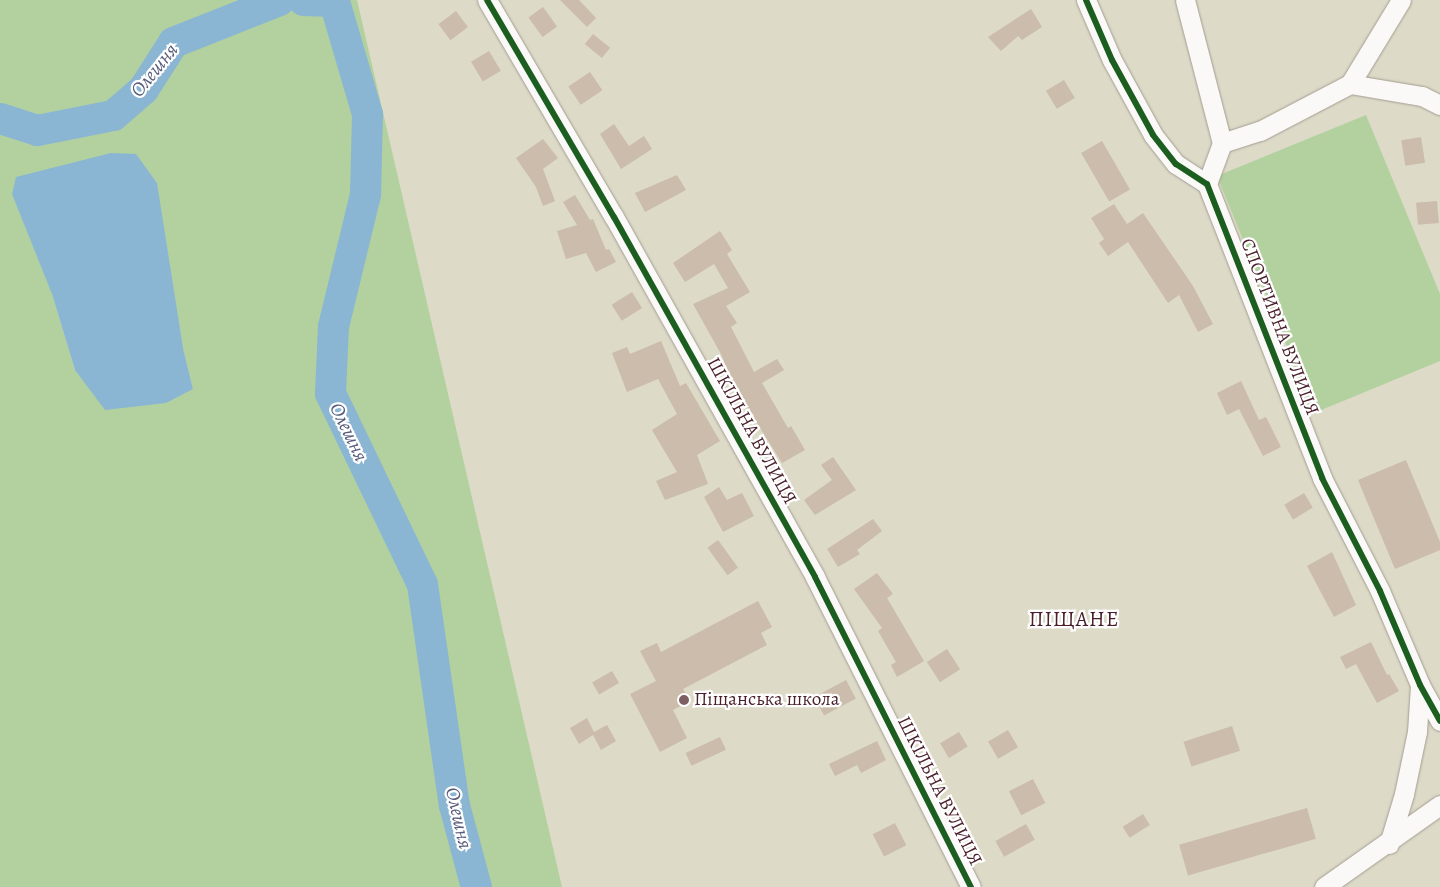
<!DOCTYPE html>
<html>
<head>
<meta charset="utf-8">
<style>
  body { margin:0 }
  #map { position:relative; width:1440px; height:887px; overflow:hidden; background:#dddac7; font-family:Alegreya,serif }
  div>[style] { position:absolute }
  [style*='--x'] { left:calc(var(--x)*1px); top:calc(var(--y)*1px); width:calc(var(--w)*1px); rotate:calc(var(--a)*1deg) }
  .green>* { inset:0; background:#b2d19f }
  .water>* { inset:0; background:#8ab6d4 }
  .river>* { height:31px; margin:-15.5px; padding:0 15.5px; transform-origin:15.5px; border-radius:15.5px; background:#8ab6d4 }
  .building>* { inset:0; background:#cbbcab; transform-origin:0 0 }
  .roads { filter:drop-shadow(0 0 1px #a49d93) drop-shadow(0 0 1px #a49d93) }
  .minor>* { height:19px; margin:-9.5px; padding:0 9.5px; transform-origin:9.5px; border-radius:9.5px; background:#faf9f7 }
  .cycleway>* { height:6px; margin:-3px; padding:0 3px; transform-origin:3px; border-radius:3px; background:#1b5e20 }
  .dots>* { width:14px; height:14px; translate:-50% -50%; box-sizing:border-box; border:2px solid #fff; border-radius:50% }
  span { translate:-50% -50%; white-space:nowrap; text-align:center; line-height:1.15; -webkit-text-stroke:4.5px #fff; paint-order:stroke }
  .street-label { font-size:19px; color:#4a1f2b }
  .poi-label { font-size:19px; color:#4a1f2b }
  .left { translate:0 -50%; text-align:left }
  .water-label { font-size:20px; color:#575c7a; font-style:italic }
  .quarter-label { font-size:21px; color:#4a1f2b; letter-spacing:1px }
</style>
</head>
<body>
<div id="map">
  <div class="green">
    <div style="clip-path:polygon(evenodd,0 0,357px 0,562px 887px,0 887px,0 0,52px 294px,183px 348px,193px 389px,75px 370px,52px 294px)"></div>
    <div style="clip-path:polygon(1366px 115px,1440px 294px,1440px 361px,1314px 413px,1217px 176px)"></div>
  </div>
  <div class="water">
    <div style="clip-path:polygon(111px 153px,136px 154px,157px 183px,183px 348px,193px 389px,166px 403px,105px 410px,75px 370px,52px 294px,12px 194px,16px 177px)"></div>
  </div>
  <div class="river">
    <div style="--x:303;--y:0;--w:31;--a:2"></div>
    <div style="--x:334;--y:1;--w:118;--a:73.7"></div>
    <div style="--x:367;--y:114;--w:80;--a:91.4"></div>
    <div style="--x:365;--y:194;--w:136;--a:103.6"></div>
    <div style="--x:333;--y:326;--w:67;--a:92.6"></div>
    <div style="--x:330;--y:393;--w:212;--a:64.3"></div>
    <div style="--x:422;--y:584;--w:223;--a:81.8"></div>
    <div style="--x:454;--y:805;--w:85;--a:75"></div>
    <div style="--x:0;--y:118;--w:39;--a:18"></div>
    <div style="--x:37;--y:130;--w:77;--a:-11.2"></div>
    <div style="--x:113;--y:115;--w:40;--a:-41"></div>
    <div style="--x:143;--y:89;--w:56;--a:-57.4"></div>
    <div style="--x:173;--y:42;--w:114;--a:-21.6"></div>
  </div>
  <div class="building">
    <div style="clip-path:polygon(560px 0,579px 0,596px 18px,587px 27px)"></div>
    <div style="left:543px;top:7px;width:24px;height:18px;rotate:54deg"></div>
    <div style="clip-path:polygon(1031px 9px,1042px 27px,1022px 40px,1018px 36px,1001px 51px,988px 37px)"></div>
    <div style="left:456px;top:11px;width:20px;height:22px;rotate:53deg"></div>
    <div style="left:593px;top:34px;width:22px;height:13px;rotate:39deg"></div>
    <div style="left:489px;top:51px;width:23px;height:21px;rotate:59deg"></div>
    <div style="left:590px;top:72px;width:22px;height:26px;rotate:56deg"></div>
    <div style="left:1064px;top:80px;width:21px;height:21px;rotate:59deg"></div>
    <div style="clip-path:polygon(614px 124px,629px 146px,644px 136px,652px 149px,621px 169px,600px 134px)"></div>
    <div style="left:1421px;top:137px;width:26px;height:20px;rotate:81deg"></div>
    <div style="clip-path:polygon(543px 139px,558px 158px,543px 169px,555px 201px,543px 206px,536px 187px,516px 158px)"></div>
    <div style="left:1102px;top:141px;width:56px;height:24px;rotate:60deg"></div>
    <div style="clip-path:polygon(677px 175px,686px 190px,645px 212px,635px 193px)"></div>
    <div style="clip-path:polygon(575px 195px,590px 220px,593px 219px,606px 250px,609px 249px,616px 262px,596px 272px,586px 253px,566px 259px,557px 231px,577px 225px,563px 202px)"></div>
    <div style="left:1437px;top:201px;width:22px;height:21px;rotate:85deg"></div>
    <div style="clip-path:polygon(1114px 204px,1127px 224px,1143px 213px,1193px 286px,1213px 324px,1198px 332px,1179px 295px,1168px 303px,1128px 242px,1108px 256px,1099px 243px,1104px 239px,1091px 218px)"></div>
    <div style="clip-path:polygon(720px 231px,732px 250px,727px 254px,750px 292px,726px 306px,737px 323px,731px 327px,754px 372px,777px 359px,784px 370px,762px 383px,788px 428px,791px 426px,805px 450px,782px 463px,734px 386px,721px 354px,693px 304px,728px 288px,714px 264px,685px 282px,673px 263px)"></div>
    <div style="left:632px;top:292px;width:19px;height:24px;rotate:58deg"></div>
    <div style="clip-path:polygon(661px 341px,680px 386px,686px 383px,720px 441px,697px 455px,708px 484px,665px 500px,656px 481px,677px 472px,652px 430px,677px 414px,658px 379px,627px 392px,612px 353px,627px 347px,630px 354px)"></div>
    <div style="clip-path:polygon(1241px 381px,1259px 420px,1266px 417px,1281px 447px,1263px 456px,1239px 409px,1227px 415px,1217px 393px)"></div>
    <div style="clip-path:polygon(833px 457px,856px 490px,815px 515px,804px 500px,832px 480px,821px 465px)"></div>
    <div style="clip-path:polygon(1406px 460px,1440px 542px,1440px 550px,1395px 569px,1358px 480px)"></div>
    <div style="clip-path:polygon(719px 487px,727px 500px,742px 493px,754px 516px,723px 532px,704px 497px)"></div>
    <div style="left:1304px;top:493px;width:17px;height:23px;rotate:59deg"></div>
    <div style="clip-path:polygon(873px 519px,882px 531px,857px 550px,860px 554px,838px 567px,827px 549px)"></div>
    <div style="left:718px;top:540px;width:34px;height:13px;rotate:54deg"></div>
    <div style="clip-path:polygon(1332px 552px,1356px 605px,1334px 617px,1307px 566px)"></div>
    <div style="clip-path:polygon(877px 573px,893px 594px,887px 598px,924px 661px,897px 677px,891px 665px,896px 662px,878px 631px,882px 628px,854px 589px)"></div>
    <div style="clip-path:polygon(758px 601px,772px 627px,761px 633px,767px 645px,683px 689px,690px 701px,673px 710px,687px 738px,660px 752px,630px 694px,656px 681px,640px 651px,657px 643px,661px 652px)"></div>
    <div style="clip-path:polygon(1371px 642px,1387px 675px,1389px 674px,1399px 691px,1377px 703px,1356px 664px,1346px 669px,1340px 657px)"></div>
    <div style="left:947px;top:649px;width:24px;height:24px;rotate:57deg"></div>
    <div style="left:612px;top:671px;width:14px;height:23px;rotate:60deg"></div>
    <div style="left:846px;top:680px;width:21px;height:36px;rotate:62deg"></div>
    <div style="clip-path:polygon(587px 718px,594px 732px,607px 725px,616px 741px,601px 750px,593px 735px,579px 744px,570px 728px)"></div>
    <div style="left:1232px;top:726px;width:26px;height:51px;rotate:72deg"></div>
    <div style="left:1008px;top:730px;width:20px;height:23px;rotate:60deg"></div>
    <div style="left:959px;top:732px;width:17px;height:22px;rotate:59deg"></div>
    <div style="left:720px;top:737px;width:14px;height:38px;rotate:65deg"></div>
    <div style="clip-path:polygon(877px 741px,886px 760px,861px 773px,857px 765px,835px 776px,829px 764px)"></div>
    <div style="left:1033px;top:779px;width:27px;height:27px;rotate:63deg"></div>
    <div style="left:1307px;top:808px;width:32px;height:133px;rotate:74deg"></div>
    <div style="left:1143px;top:814px;width:13px;height:24px;rotate:58deg"></div>
    <div style="left:895px;top:823px;width:25px;height:25px;rotate:63deg"></div>
    <div style="left:1026px;top:824px;width:18px;height:35px;rotate:61deg"></div>
  </div>
  <div class="roads">
    <div class="minor">
      <div style="--x:487;--y:0;--w:251;--a:59.7"></div>
      <div style="--x:614;--y:217;--w:412;--a:60.8"></div>
      <div style="--x:815;--y:577;--w:347;--a:63.3"></div>
      <div style="--x:1086;--y:0;--w:65;--a:66.6"></div>
      <div style="--x:1112;--y:60;--w:85;--a:61.3"></div>
      <div style="--x:1153;--y:135;--w:37;--a:52"></div>
      <div style="--x:1176;--y:164;--w:37;--a:33"></div>
      <div style="--x:1207;--y:184;--w:316;--a:68.6"></div>
      <div style="--x:1322;--y:478;--w:127;--a:62.8"></div>
      <div style="--x:1380;--y:591;--w:102;--a:66.9"></div>
      <div style="--x:1420;--y:685;--w:41;--a:60.9"></div>
      <div style="--x:1185;--y:0;--w:148;--a:75.5"></div>
      <div style="--x:1222;--y:143;--w:44;--a:110.1"></div>
      <div style="--x:1350;--y:84;--w:73;--a:9.5"></div>
      <div style="--x:1422;--y:96;--w:20;--a:27"></div>
      <div style="--x:1222;--y:143;--w:40;--a:-18"></div>
      <div style="--x:1260;--y:131;--w:102;--a:-27.6"></div>
      <div style="--x:1350;--y:84;--w:98;--a:-58.7"></div>
      <div style="--x:1389;--y:844;--w:52;--a:-73.3"></div>
      <div style="--x:1404;--y:794;--w:63;--a:-78.2"></div>
      <div style="--x:1417;--y:732;--w:47;--a:-86.3"></div>
      <div style="--x:1324;--y:887;--w:142;--a:-35.3"></div>
    </div>
  </div>
  <div class="cycleway">
    <div style="--x:487;--y:0;--w:251;--a:59.7"></div>
    <div style="--x:614;--y:217;--w:412;--a:60.8"></div>
    <div style="--x:815;--y:577;--w:347;--a:63.3"></div>
    <div style="--x:1086;--y:0;--w:65;--a:66.6"></div>
    <div style="--x:1112;--y:60;--w:85;--a:61.3"></div>
    <div style="--x:1153;--y:135;--w:37;--a:52"></div>
    <div style="--x:1176;--y:164;--w:37;--a:33"></div>
    <div style="--x:1207;--y:184;--w:316;--a:68.6"></div>
    <div style="--x:1322;--y:478;--w:127;--a:62.8"></div>
    <div style="--x:1380;--y:591;--w:102;--a:66.9"></div>
    <div style="--x:1420;--y:685;--w:41;--a:60.9"></div>
  </div>
  <div class="dots">
    <div style="left:684px;top:700px;background:#7d6062"></div>
  </div>
  <div class="street-label">
    <span style="left:1279px;top:327px;rotate:69deg">СПОРТИВНА ВУЛИЦЯ</span>
    <span style="left:751px;top:431px;rotate:61deg">ШКІЛЬНА ВУЛИЦЯ</span>
    <span style="left:939px;top:791px;rotate:63deg">ШКІЛЬНА ВУЛИЦЯ</span>
  </div>
  <div class="poi-label">
    <span class="left" style="left:694px;top:700px">Піщанська школа</span>
  </div>
  <div class="water-label">
    <span style="left:154px;top:70px;rotate:-51deg">Олешня</span>
    <span style="left:349px;top:432px;rotate:64deg">Олешня</span>
    <span style="left:459px;top:818px;rotate:77deg">Олешня</span>
  </div>
  <div class="quarter-label">
    <span style="left:1074px;top:619px">ПІЩАНЕ</span>
  </div>
</div>
</body>
</html>
